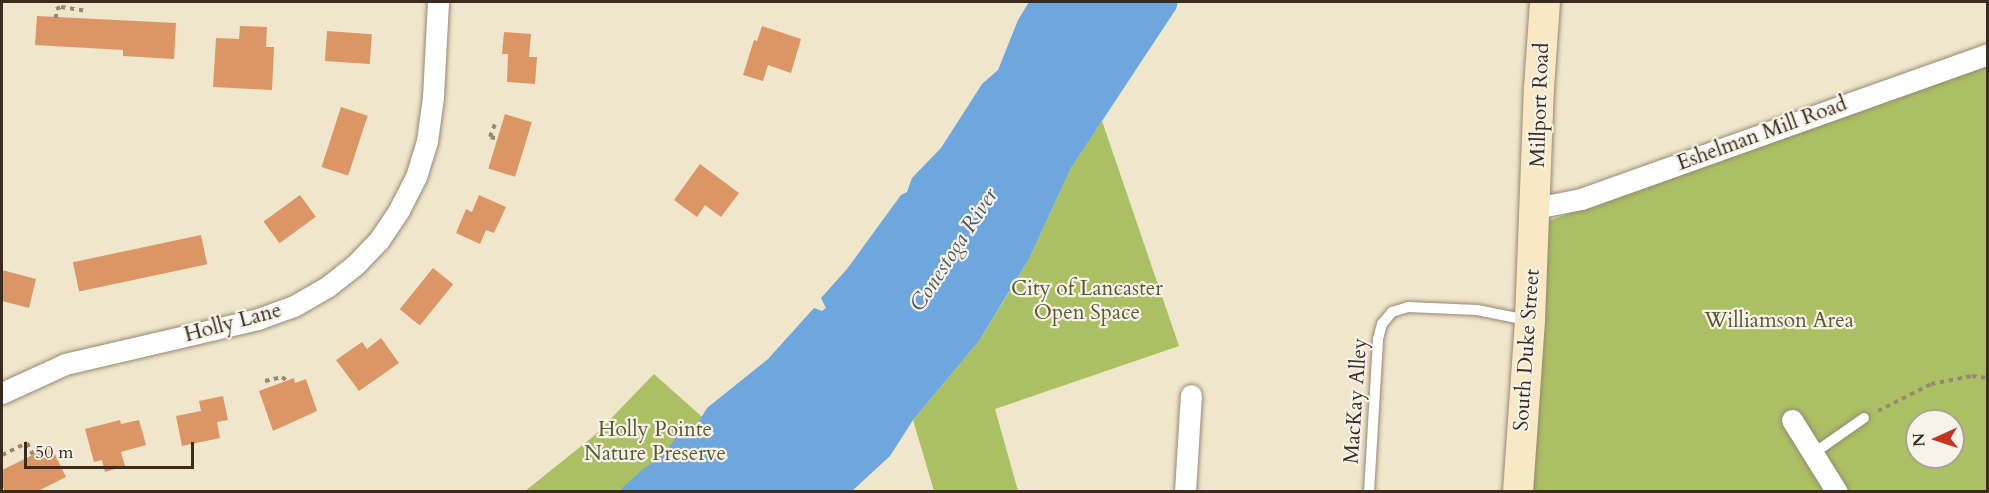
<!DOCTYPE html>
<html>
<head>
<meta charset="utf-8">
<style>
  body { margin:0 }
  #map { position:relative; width:1989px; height:493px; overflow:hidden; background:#f0e6cc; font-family:Cardo,serif }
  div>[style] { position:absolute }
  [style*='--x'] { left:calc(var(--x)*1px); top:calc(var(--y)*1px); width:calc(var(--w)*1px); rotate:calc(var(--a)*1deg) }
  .green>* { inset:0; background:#abbf63 }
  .water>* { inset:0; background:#6da7dd }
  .building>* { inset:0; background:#dc9666; transform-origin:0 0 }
  .path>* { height:4px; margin-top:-2px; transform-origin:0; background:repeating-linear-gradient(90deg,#968875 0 4.5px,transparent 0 9px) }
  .roads { filter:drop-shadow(0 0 2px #968875) drop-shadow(0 0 2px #968875) }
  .service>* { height:10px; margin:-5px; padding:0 5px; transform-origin:5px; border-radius:5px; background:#fff }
  .minor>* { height:21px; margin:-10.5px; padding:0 10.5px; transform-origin:10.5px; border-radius:10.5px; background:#fff }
  .secondary>* { height:30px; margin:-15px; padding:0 15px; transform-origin:15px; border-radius:15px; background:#f8e8c3 }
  span { translate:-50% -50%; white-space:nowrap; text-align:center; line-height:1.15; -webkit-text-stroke:4.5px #f7f3e8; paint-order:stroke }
  .street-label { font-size:21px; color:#3b2a1e }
  .park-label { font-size:21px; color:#5d5733 }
  .water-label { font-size:22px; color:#4c5661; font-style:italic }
  .frame { position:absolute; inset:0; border:3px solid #3b2a1e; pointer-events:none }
  .north { position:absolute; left:1905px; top:409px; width:60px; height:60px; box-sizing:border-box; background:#f7f3e8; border:2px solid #aca397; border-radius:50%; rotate:267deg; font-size:16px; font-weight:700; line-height:24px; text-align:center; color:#3b2a1e }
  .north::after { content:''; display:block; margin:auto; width:21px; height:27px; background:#c8321e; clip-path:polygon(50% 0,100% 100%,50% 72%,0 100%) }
  .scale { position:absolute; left:24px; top:442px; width:170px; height:27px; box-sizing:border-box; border:3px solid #3b2a1e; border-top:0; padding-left:8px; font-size:18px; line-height:21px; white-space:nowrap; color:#3b2a1e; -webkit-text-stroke:4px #f7f3e8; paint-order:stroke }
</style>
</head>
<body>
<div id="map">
  <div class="green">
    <div style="clip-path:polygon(evenodd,1987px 66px,1987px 491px,1533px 492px,1548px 221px,1987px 66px,1917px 421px,1953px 421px,1953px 457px,1917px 457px,1917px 421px)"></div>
    <div style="clip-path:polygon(1102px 121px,1179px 346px,995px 409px,1018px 491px,934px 491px,913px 420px,979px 341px,1002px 304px,1029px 259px,1071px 168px)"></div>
    <div style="clip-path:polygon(654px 374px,729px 441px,677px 491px,524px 492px,595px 435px)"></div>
  </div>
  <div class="water">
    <div style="clip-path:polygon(1029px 2px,1178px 2px,1176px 9px,1071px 168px,1029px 259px,979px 341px,913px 420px,890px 456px,852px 491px,619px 491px,643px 469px,659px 459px,681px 432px,698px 423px,707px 408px,768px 359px,814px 308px,822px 311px,826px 308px,821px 298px,847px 269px,901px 195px,907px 192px,912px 178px,941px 148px,982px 84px,998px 70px,1018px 20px)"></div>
  </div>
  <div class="building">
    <div style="clip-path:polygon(37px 16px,176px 23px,174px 59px,123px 56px,123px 50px,35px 45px)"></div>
    <div style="clip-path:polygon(240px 26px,267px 27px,266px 47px,274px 47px,272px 90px,213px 87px,216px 38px,239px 39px)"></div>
    <div style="clip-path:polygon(762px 26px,801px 39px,791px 73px,768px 65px,763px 81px,743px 75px,754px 40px,757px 41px)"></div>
    <div style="left:327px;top:31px;width:45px;height:30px;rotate:4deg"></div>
    <div style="clip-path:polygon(504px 32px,531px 34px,529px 57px,537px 57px,535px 84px,507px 82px,508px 54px,502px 54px)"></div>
    <div style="left:341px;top:107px;width:28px;height:63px;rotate:18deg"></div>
    <div style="left:505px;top:114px;width:28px;height:57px;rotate:17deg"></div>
    <div style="clip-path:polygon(700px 164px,739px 193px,721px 217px,705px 205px,697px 217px,674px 200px)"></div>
    <div style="left:300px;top:195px;width:27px;height:45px;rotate:54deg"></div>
    <div style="clip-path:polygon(479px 195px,506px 207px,494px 233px,486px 230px,480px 244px,456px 233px,466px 209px,472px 212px)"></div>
    <div style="left:201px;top:235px;width:30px;height:131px;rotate:78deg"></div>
    <div style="left:433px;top:268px;width:26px;height:53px;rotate:39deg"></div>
    <div style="clip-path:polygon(2px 270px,36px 279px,29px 308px,2px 301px)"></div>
    <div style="clip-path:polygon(381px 338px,399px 363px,359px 391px,336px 360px,362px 342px,367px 349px)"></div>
    <div style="clip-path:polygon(294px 378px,295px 383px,306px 379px,317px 411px,273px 431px,259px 391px)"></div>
    <div style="clip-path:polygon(223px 396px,228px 420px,217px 422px,220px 438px,182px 446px,176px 416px,201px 411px,199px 401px)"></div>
    <div style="clip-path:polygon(120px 420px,121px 424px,139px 420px,146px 445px,121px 452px,125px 466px,105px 472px,102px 460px,94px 462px,85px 429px)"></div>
    <div style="clip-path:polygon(51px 446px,66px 477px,36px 492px,5px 492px,2px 484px,2px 470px)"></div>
  </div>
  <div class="path">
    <div style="--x:56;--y:18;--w:9;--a:-90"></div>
    <div style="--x:56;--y:9;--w:5;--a:-22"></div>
    <div style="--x:61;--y:7;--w:26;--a:9"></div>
    <div style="--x:495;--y:138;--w:5;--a:-169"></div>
    <div style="--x:490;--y:137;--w:17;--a:-69"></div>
    <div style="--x:265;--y:381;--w:17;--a:-13"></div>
    <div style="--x:282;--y:377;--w:6;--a:39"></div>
    <div style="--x:1878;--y:411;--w:59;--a:-27"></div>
    <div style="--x:1931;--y:384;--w:42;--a:-11"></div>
    <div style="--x:1972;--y:376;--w:16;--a:7"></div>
    <div style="--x:2;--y:455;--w:28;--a:-26"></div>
    <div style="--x:27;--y:443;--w:13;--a:63"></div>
  </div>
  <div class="roads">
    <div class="service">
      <div style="--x:1814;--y:453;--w:61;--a:-35"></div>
      <div style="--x:1369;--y:492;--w:153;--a:-86.6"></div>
      <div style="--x:1378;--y:339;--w:16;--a:-75"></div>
      <div style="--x:1382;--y:324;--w:16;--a:-50"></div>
      <div style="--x:1392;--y:312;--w:17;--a:-17"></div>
      <div style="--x:1408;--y:307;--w:69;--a:2.5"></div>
      <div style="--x:1477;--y:310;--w:51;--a:11.3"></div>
    </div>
    <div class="minor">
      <div style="--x:1535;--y:208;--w:47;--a:-11.1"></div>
      <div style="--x:1581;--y:199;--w:432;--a:-19.6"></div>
      <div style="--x:2;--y:393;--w:69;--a:-24.7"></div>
      <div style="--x:65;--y:364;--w:198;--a:-13.1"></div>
      <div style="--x:258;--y:319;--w:38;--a:-20"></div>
      <div style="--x:294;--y:306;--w:38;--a:-30"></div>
      <div style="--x:327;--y:287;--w:36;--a:-38"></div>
      <div style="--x:355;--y:265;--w:35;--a:-46"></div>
      <div style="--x:379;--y:240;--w:36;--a:-56"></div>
      <div style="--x:399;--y:210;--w:37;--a:-63"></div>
      <div style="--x:416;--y:177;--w:38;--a:-73"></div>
      <div style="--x:427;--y:141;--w:44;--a:-82.2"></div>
      <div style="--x:433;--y:97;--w:95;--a:-87"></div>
      <div style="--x:1792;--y:420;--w:85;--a:58"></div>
      <div style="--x:1185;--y:492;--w:97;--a:-86.5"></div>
    </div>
    <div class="secondary">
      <div style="--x:1518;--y:492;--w:172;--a:-86"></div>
      <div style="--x:1530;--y:320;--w:232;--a:-87.8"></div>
      <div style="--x:1539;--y:88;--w:86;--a:-86"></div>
    </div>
  </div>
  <div class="street-label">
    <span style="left:1540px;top:105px;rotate:-88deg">Millport Road</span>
    <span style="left:1762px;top:134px;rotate:-20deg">Eshelman Mill Road</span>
    <span style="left:233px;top:323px;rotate:-15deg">Holly Lane</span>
    <span style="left:1527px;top:350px;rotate:-86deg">South Duke Street</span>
    <span style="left:1356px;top:401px;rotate:-86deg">MacKay Alley</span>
  </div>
  <div class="park-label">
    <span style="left:1087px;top:301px">City of Lancaster<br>Open Space</span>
    <span style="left:1779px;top:321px">Williamson Area</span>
    <span style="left:655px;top:442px">Holly Pointe<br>Nature Preserve</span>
  </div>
  <div class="water-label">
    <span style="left:954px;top:250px;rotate:-57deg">Conestoga River</span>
  </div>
  <div class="frame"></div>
  <div class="north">N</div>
  <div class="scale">50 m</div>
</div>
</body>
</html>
